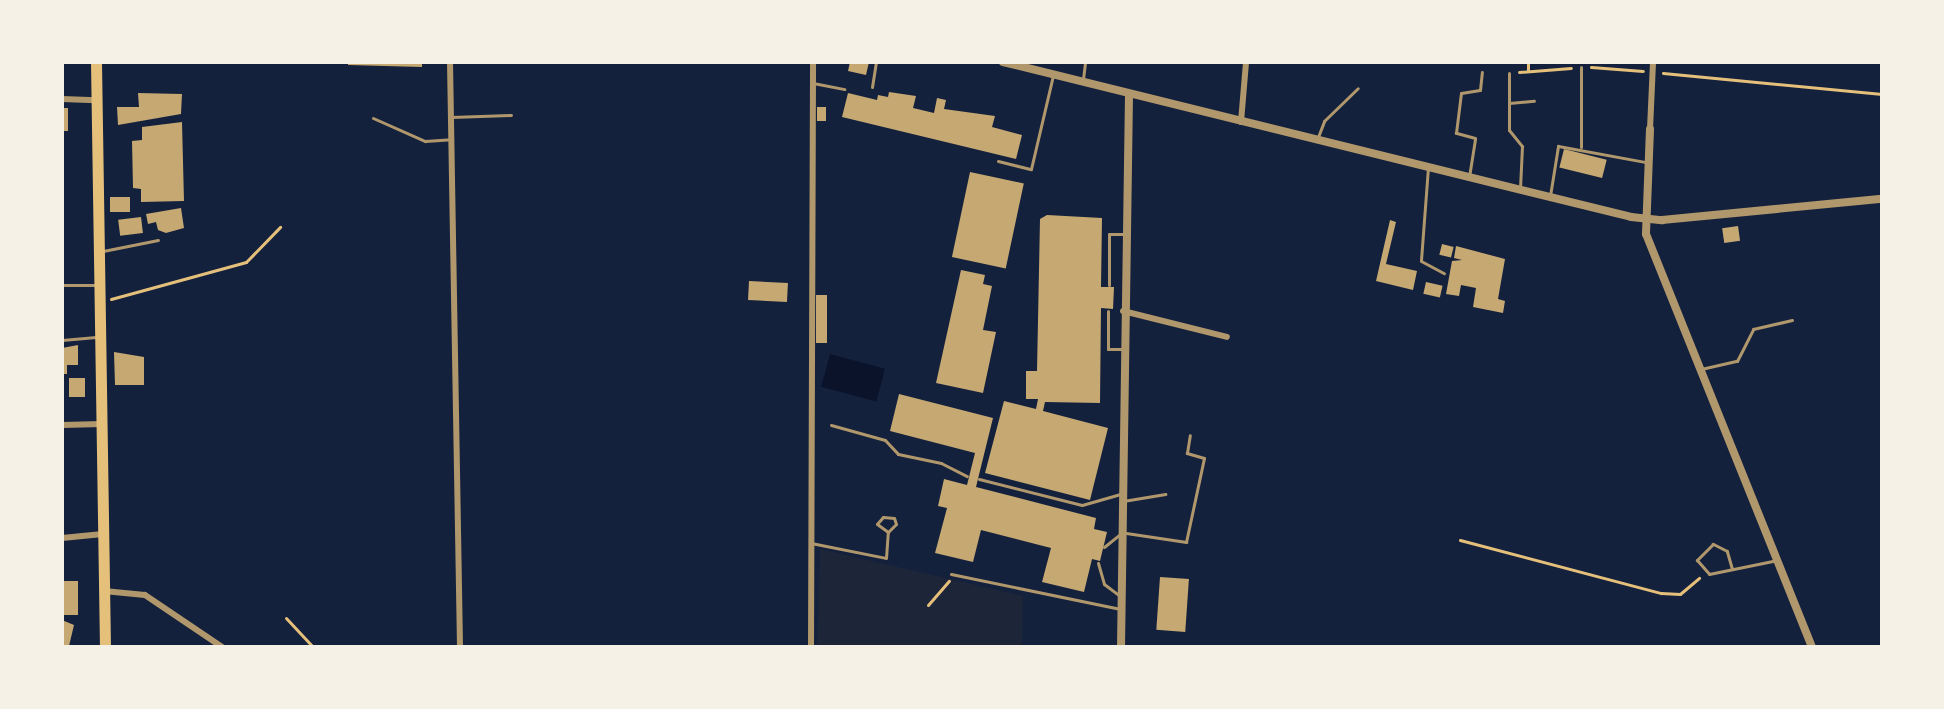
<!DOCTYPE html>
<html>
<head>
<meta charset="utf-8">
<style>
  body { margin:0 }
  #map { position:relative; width:1944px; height:709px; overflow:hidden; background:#14213d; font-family:Montserrat,sans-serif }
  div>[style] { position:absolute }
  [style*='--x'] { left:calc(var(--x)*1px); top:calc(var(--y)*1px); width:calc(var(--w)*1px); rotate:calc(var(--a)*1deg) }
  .green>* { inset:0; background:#1d2539 }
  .water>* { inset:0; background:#0b132b; transform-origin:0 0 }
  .building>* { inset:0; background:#c6a872; transform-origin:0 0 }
  .path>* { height:3px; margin:-1.5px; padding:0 1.5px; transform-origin:1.5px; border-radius:1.5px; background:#e5c07b }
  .service>* { height:3px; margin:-1.5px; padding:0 1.5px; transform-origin:1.5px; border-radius:1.5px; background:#b1986c }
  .minor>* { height:6px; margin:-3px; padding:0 3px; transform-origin:3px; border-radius:3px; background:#b1986c }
  .tertiary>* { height:8px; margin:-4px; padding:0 4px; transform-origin:4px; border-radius:4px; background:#b1986c }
  .trunk>* { height:11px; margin:-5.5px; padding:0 5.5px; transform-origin:5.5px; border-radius:5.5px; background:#e5c07b }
  span { translate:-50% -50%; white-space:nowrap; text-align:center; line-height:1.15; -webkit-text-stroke:6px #f6f1e7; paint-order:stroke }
  .frame { position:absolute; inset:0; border:64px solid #f6f1e7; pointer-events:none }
</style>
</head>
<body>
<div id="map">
  <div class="green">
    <div style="clip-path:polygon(820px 549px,1023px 596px,1022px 647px,817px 647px)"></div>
  </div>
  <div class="water">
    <div style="left:830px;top:354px;width:57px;height:34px;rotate:15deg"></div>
  </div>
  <div class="building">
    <div style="clip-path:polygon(348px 62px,422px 62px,422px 67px,348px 65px)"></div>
    <div style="clip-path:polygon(850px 62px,869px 62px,866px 75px,848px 71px)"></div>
    <div style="clip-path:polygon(889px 92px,916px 96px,913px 108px,934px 113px,937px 98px,946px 100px,944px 109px,995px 116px,992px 127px,1022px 135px,1016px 159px,842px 117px,848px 93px,877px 100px,878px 95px,888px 97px)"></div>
    <div style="clip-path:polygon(138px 93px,182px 94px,181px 114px,118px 125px,117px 107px,139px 107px)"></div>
    <div style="left:817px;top:107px;width:9px;height:14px"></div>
    <div style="left:68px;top:108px;width:23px;height:6px;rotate:90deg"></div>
    <div style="clip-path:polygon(182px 122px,184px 201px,141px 202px,141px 189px,133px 188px,132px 141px,142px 140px,142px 127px)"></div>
    <div style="left:1564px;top:149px;width:44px;height:19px;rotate:14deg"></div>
    <div style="left:970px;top:172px;width:55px;height:87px;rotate:12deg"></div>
    <div style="left:110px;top:197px;width:20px;height:15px"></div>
    <div style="clip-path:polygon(181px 208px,184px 228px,166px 233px,158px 230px,156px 222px,148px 224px,146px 214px)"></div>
    <div style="clip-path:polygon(1047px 215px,1102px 218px,1101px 287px,1114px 287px,1113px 309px,1101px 308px,1100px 403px,1045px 402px,1043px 411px,1108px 428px,1090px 500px,985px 473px,1004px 401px,1036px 409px,1038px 399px,1026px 399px,1026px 371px,1037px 371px,1040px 219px)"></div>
    <div style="left:141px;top:217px;width:16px;height:23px;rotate:83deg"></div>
    <div style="clip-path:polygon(1390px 220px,1396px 222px,1386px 264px,1417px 271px,1413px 290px,1376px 281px)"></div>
    <div style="left:1738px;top:226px;width:15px;height:16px;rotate:82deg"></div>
    <div style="left:1442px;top:244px;width:12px;height:11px;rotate:14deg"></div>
    <div style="clip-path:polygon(1456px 246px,1505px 259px,1498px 299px,1505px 301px,1503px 313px,1473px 307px,1476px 288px,1461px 285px,1459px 296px,1446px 294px,1452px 261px,1462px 260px,1454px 258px)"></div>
    <div style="clip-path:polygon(961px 270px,985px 275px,983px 284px,992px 286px,983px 330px,996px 332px,983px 393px,936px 383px)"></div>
    <div style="left:749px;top:281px;width:39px;height:19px;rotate:3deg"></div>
    <div style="left:1426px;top:282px;width:17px;height:12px;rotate:13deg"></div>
    <div style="left:816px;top:295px;width:11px;height:48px"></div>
    <div style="clip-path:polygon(78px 345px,78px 365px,67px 365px,67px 374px,62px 374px,62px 348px)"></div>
    <div style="clip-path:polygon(114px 352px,144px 357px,144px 385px,115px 385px)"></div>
    <div style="left:85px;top:378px;width:19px;height:16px;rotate:90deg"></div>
    <div style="clip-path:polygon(899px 394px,993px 418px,976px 487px,1096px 518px,1094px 529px,1107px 532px,1100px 561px,1092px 559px,1084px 592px,1042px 582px,1051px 548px,981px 530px,973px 562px,935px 553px,947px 508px,938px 506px,944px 479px,967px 485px,975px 453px,890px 431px)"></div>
    <div style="left:1160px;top:577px;width:29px;height:53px;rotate:4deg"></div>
    <div style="left:62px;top:581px;width:16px;height:34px"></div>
    <div style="clip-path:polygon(62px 620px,74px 625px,69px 646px,62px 646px)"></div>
  </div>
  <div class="path">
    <div style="--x:1591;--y:67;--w:52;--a:4.4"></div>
    <div style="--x:1528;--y:71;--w:9;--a:-90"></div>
    <div style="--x:1519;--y:72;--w:52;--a:-4.4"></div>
    <div style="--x:1663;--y:73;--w:220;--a:5.5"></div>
    <div style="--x:111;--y:299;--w:140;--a:-15.3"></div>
    <div style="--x:246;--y:262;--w:49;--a:-45.8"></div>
    <div style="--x:1460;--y:540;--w:208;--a:14.8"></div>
    <div style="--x:1661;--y:593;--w:19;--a:3"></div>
    <div style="--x:1680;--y:594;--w:25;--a:-40"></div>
    <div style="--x:928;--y:605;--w:32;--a:-49"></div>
    <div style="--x:286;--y:618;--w:40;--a:47"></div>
  </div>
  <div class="service">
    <div style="--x:1581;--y:67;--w:80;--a:90"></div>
    <div style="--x:1509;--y:73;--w:57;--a:90"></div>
    <div style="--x:1509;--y:130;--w:21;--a:51"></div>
    <div style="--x:1522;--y:146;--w:43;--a:92.7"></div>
    <div style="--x:1083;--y:79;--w:17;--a:-83"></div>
    <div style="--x:813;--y:83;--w:32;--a:11"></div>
    <div style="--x:872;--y:87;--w:25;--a:-81"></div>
    <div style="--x:1509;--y:103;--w:25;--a:-5"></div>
    <div style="--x:451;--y:117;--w:60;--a:-1.9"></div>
    <div style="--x:373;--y:118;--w:57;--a:23.9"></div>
    <div style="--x:425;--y:141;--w:26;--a:-4"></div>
    <div style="--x:1318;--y:137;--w:17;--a:-69"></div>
    <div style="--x:1324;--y:121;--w:47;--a:-44.1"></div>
    <div style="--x:998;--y:161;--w:34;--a:14"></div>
    <div style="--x:1031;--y:169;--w:97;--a:-76.8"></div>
    <div style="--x:1428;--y:167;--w:94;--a:94.3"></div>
    <div style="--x:1421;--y:261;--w:26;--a:28"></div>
    <div style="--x:1469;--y:177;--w:39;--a:-81"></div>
    <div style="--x:1475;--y:138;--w:20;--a:-165"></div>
    <div style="--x:1456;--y:133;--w:40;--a:-82.9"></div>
    <div style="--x:1461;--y:93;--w:19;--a:-9"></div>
    <div style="--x:1480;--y:90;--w:18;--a:-84"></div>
    <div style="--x:1550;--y:196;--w:51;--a:-80.9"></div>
    <div style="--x:1558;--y:146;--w:88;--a:10.4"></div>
    <div style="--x:103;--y:251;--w:56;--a:-11.3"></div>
    <div style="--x:62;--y:285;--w:33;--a:0"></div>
    <div style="--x:1109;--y:285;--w:51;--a:-90"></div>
    <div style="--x:1109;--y:234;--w:16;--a:0"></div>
    <div style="--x:1108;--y:311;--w:38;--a:90"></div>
    <div style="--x:1108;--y:349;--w:15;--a:0"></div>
    <div style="--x:62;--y:340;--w:34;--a:-5"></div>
    <div style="--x:1701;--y:369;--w:37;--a:-13"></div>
    <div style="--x:1737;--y:361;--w:36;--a:-63"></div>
    <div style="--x:1753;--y:329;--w:40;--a:-13"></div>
    <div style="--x:831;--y:425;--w:56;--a:15.5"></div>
    <div style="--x:885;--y:440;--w:19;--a:47"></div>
    <div style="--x:898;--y:454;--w:44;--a:11.8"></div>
    <div style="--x:941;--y:463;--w:29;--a:27"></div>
    <div style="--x:979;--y:479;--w:106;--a:14.2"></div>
    <div style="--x:1082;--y:505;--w:40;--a:-16"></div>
    <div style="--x:1123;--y:501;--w:43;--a:-9.5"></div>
    <div style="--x:1126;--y:533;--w:61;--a:8.5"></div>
    <div style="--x:1186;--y:542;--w:86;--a:-77.9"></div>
    <div style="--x:1204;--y:458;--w:18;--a:-164"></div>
    <div style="--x:1187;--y:453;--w:18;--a:-81"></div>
    <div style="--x:811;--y:543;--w:76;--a:11.3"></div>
    <div style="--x:886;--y:558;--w:26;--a:-86"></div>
    <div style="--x:888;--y:532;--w:11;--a:-45"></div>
    <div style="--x:896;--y:524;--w:6;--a:-108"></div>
    <div style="--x:894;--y:518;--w:11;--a:-175"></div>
    <div style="--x:883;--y:517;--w:9;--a:131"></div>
    <div style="--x:877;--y:524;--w:14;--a:36"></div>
    <div style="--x:1104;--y:547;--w:19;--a:-39"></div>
    <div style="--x:1098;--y:563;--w:22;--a:74"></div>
    <div style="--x:1104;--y:584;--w:21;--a:37"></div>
    <div style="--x:1732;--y:569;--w:19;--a:-106"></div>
    <div style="--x:1727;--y:551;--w:16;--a:-153"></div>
    <div style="--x:1713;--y:544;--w:23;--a:135"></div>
    <div style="--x:1697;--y:560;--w:18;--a:49"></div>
    <div style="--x:1709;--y:574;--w:65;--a:-11.5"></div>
    <div style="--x:951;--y:574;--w:173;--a:11.7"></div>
  </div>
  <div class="minor">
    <div style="--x:450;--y:62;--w:585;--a:89.02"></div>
    <div style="--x:62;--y:99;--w:34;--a:2"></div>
    <div style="--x:1241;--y:122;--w:60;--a:-85.2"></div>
    <div style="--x:1650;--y:129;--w:67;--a:-87.4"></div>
    <div style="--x:1123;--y:311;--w:107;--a:14"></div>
    <div style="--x:62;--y:425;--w:40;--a:-1.4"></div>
    <div style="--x:62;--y:538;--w:41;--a:-5.6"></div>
    <div style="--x:104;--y:591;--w:41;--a:5.6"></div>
    <div style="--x:145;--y:595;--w:93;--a:34"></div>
    <div style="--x:811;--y:647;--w:585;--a:-89.8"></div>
  </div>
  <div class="tertiary">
    <div style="--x:1003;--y:62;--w:647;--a:13.86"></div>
    <div style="--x:1631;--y:217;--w:31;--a:6"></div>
    <div style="--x:1662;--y:220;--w:221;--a:-5.5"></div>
    <div style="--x:1650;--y:129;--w:105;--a:92.2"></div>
    <div style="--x:1646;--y:234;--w:445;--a:68.1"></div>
    <div style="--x:1121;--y:647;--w:553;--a:-89.17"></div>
  </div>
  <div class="trunk">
    <div style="--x:96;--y:62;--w:585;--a:89.12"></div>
  </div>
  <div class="frame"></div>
</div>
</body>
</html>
